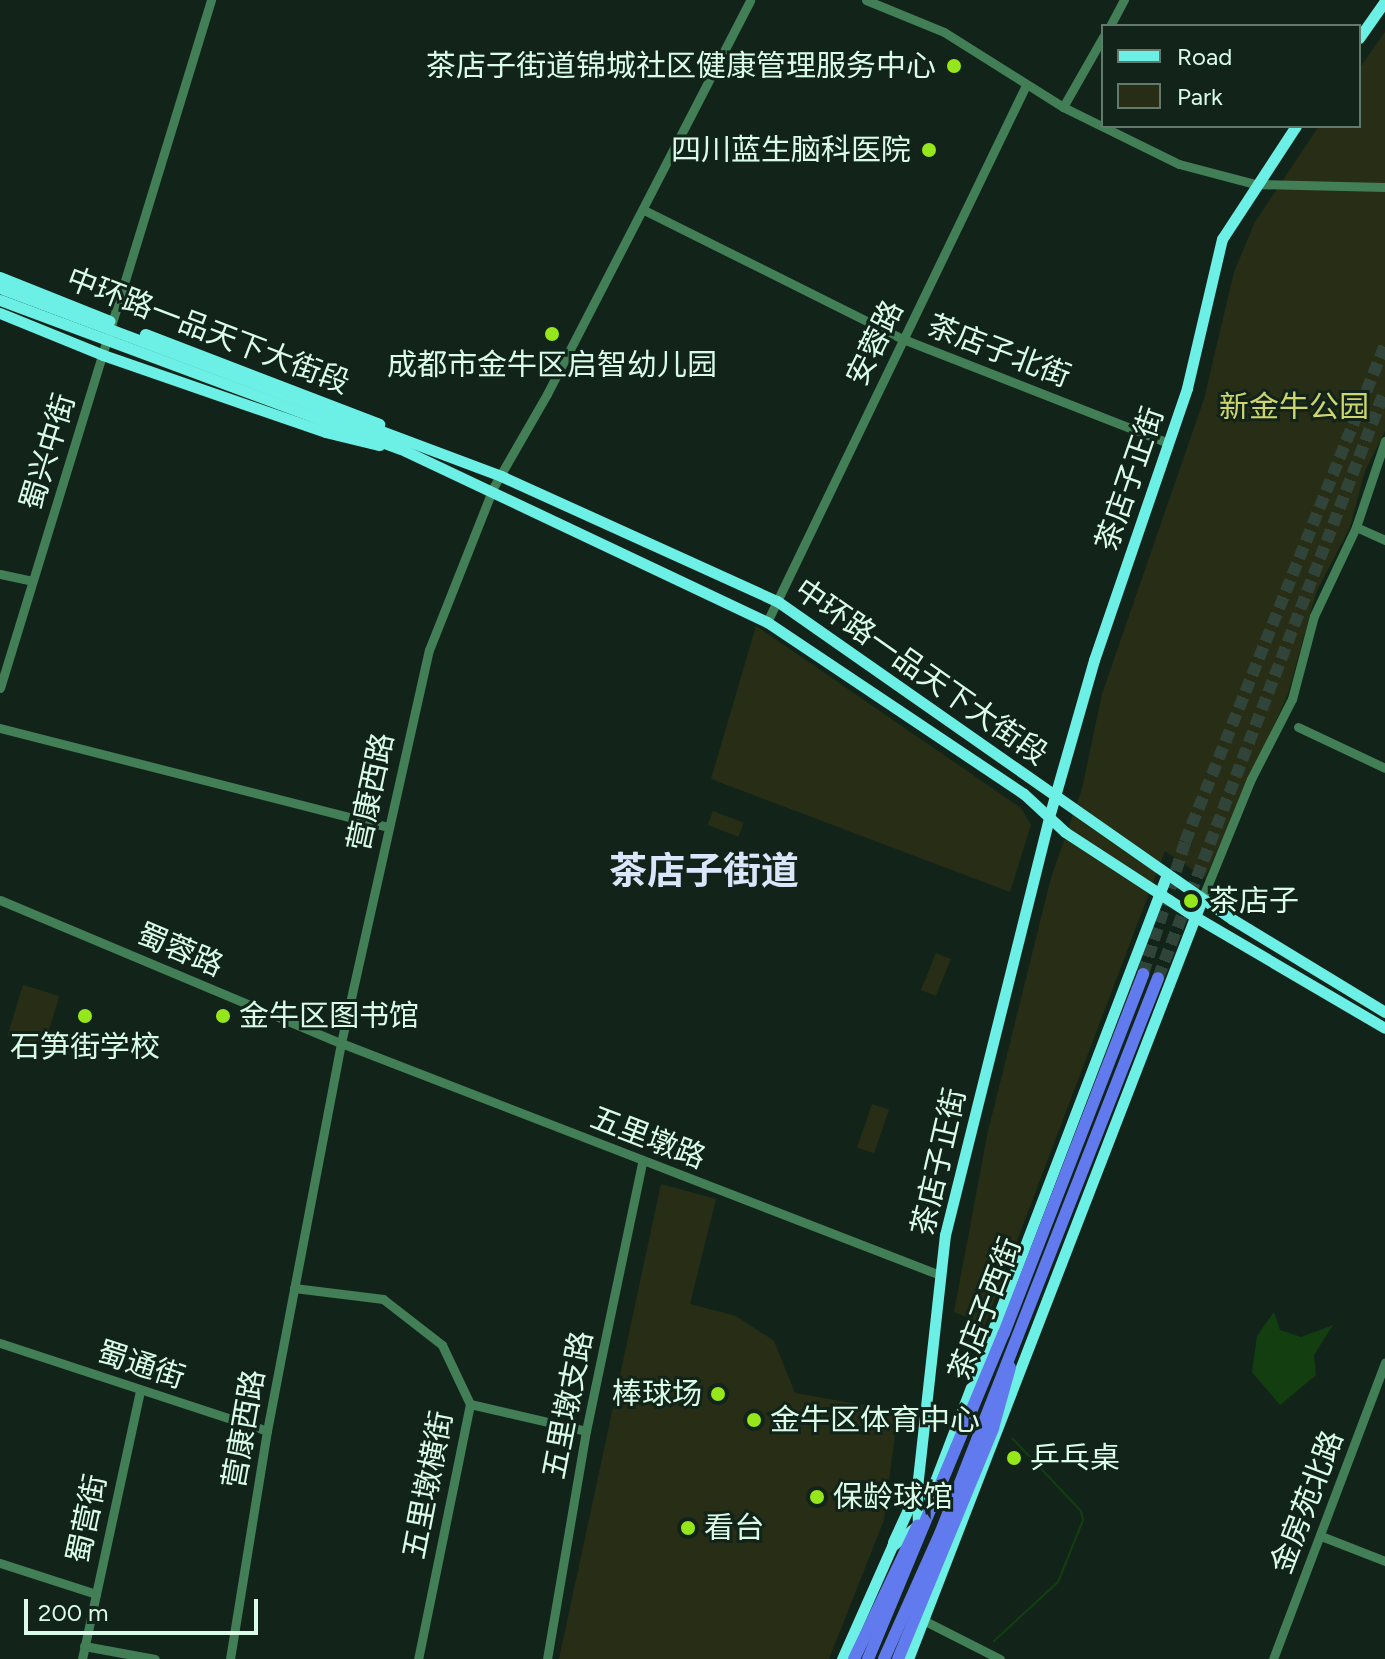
<!DOCTYPE html>
<html>
<head>
<meta charset="utf-8">
<style>
  body { margin:0 }
  #map { position:relative; width:1385px; height:1659px; overflow:hidden; background:#12241a; font-family:Figtree,"Noto Sans SC",sans-serif }
  div>[style] { position:absolute }
  [style*='--x'] { left:calc(var(--x)*1px); top:calc(var(--y)*1px); width:calc(var(--w)*1px); rotate:calc(var(--a)*1deg) }
  .green>* { inset:0; background:#272e15; transform-origin:0 0 }
  .water>* { inset:0; background:#133f10 }
  .stream>* { height:2px; margin:-1px; padding:0 1px; transform-origin:1px; border-radius:1px; background:#133f10 }
  .highway-tunnel>* { height:12px; margin-top:-6px; transform-origin:0; background:repeating-linear-gradient(90deg,#304439 0 12px,transparent 0 18px) }
  .minor>* { height:9px; margin:-4.5px; padding:0 4.5px; transform-origin:4.5px; border-radius:4.5px; background:#427e56 }
  .major>* { height:11px; margin:-5.5px; padding:0 5.5px; transform-origin:5.5px; border-radius:5.5px; background:#6cefe5 }
  .highway>* { height:12px; margin:-6px; padding:0 6px; transform-origin:6px; border-radius:6px; background:#617bee }
  .dots>* { width:22px; height:22px; translate:-50% -50%; box-sizing:border-box; border:4px solid #12241a; border-radius:50% }
  span { translate:-50% -50%; white-space:nowrap; text-align:center; line-height:1.15; -webkit-text-stroke:6px #12241a; paint-order:stroke }
  .poi-label { font-size:30px; color:#d9fbe7 }
  .right { translate:-100% -50%; text-align:right }
  .left { translate:0 -50%; text-align:left }
  .street-label { font-size:30px; color:#d9fbe7 }
  .park-label { font-size:30px; color:#cfd46c }
  .district-label { font-size:38px; color:#dbe6fb; font-weight:700 }
  .legend { position:absolute; left:1101px; top:24px; width:260px; height:104px; box-sizing:border-box; background:#12241a; border:2px solid #627a6c; margin:0; padding:10px 14px; list-style:none; font-size:24px; color:#d9fbe7 }
  .legend li { display:flex; align-items:center; gap:16px; height:40px }
  .legend b { width:40px; border:2px solid #627a6c }
  .scale { position:absolute; left:24px; top:1599px; width:234px; height:36px; box-sizing:border-box; border:4px solid #d9fbe7; border-top:0; padding-left:10px; font-size:24px; line-height:28px; white-space:nowrap; color:#d9fbe7; -webkit-text-stroke:6px #12241a; paint-order:stroke }
</style>
</head>
<body>
<div id="map">
  <div class="green">
    <div style="clip-path:polygon(1385px 32px,1385px 431px,1365px 471px,1350px 527px,1316px 593px,1288px 694px,1205px 878px,1165px 851px,985px 1325px,954px 1312px,988px 1131px,1051px 878px,1082px 789px,1102px 694px,1204px 399px,1234px 272px,1255px 222px,1319px 126px,1359px 126px,1359px 69px)"></div>
    <div style="clip-path:polygon(756px 626px,1021px 808px,1031px 825px,1010px 892px,711px 779px)"></div>
    <div style="left:713px;top:811px;width:33px;height:15px;rotate:21deg"></div>
    <div style="left:936px;top:953px;width:16px;height:40px;rotate:22deg"></div>
    <div style="left:23px;top:985px;width:38px;height:53px;rotate:17deg"></div>
    <div style="left:872px;top:1104px;width:18px;height:46px;rotate:19deg"></div>
    <div style="clip-path:polygon(661px 1184px,716px 1199px,690px 1304px,736px 1316px,774px 1341px,795px 1393px,898px 1411px,884px 1520px,829px 1659px,559px 1659px)"></div>
  </div>
  <div class="water">
    <div style="clip-path:polygon(1274px 1312px,1280px 1330px,1301px 1337px,1333px 1325px,1314px 1355px,1316px 1375px,1280px 1405px,1252px 1372px,1257px 1336px)"></div>
  </div>
  <div class="stream">
    <div style="--x:994;--y:1641;--w:87;--a:-42.7"></div>
    <div style="--x:1058;--y:1582;--w:67;--a:-68"></div>
    <div style="--x:1083;--y:1520;--w:9;--a:-103"></div>
    <div style="--x:1081;--y:1511;--w:100;--a:-133.4"></div>
  </div>
  <div class="highway-tunnel">
    <div style="--x:1143;--y:974;--w:139;--a:-72.3"></div>
    <div style="--x:1185;--y:842;--w:536;--a:-68.08"></div>
    <div style="--x:1158;--y:978;--w:630;--a:-68.89"></div>
  </div>
  <div class="minor">
    <div style="--x:866;--y:0;--w:84;--a:22.3"></div>
    <div style="--x:944;--y:32;--w:141;--a:32.2"></div>
    <div style="--x:1063;--y:107;--w:129;--a:26.2"></div>
    <div style="--x:1179;--y:164;--w:79;--a:14.7"></div>
    <div style="--x:1255;--y:184;--w:130;--a:1.3"></div>
    <div style="--x:1110;--y:26;--w:30;--a:-62"></div>
    <div style="--x:1063;--y:107;--w:81;--a:-60.3"></div>
    <div style="--x:644;--y:210;--w:289;--a:26.5"></div>
    <div style="--x:903;--y:339;--w:285;--a:21.4"></div>
    <div style="--x:1356;--y:527;--w:32;--a:24"></div>
    <div style="--x:0;--y:574;--w:33;--a:12"></div>
    <div style="--x:767;--y:622;--w:596;--a:-64.25"></div>
    <div style="--x:0;--y:688;--w:720;--a:-72.95"></div>
    <div style="--x:1298;--y:727;--w:96;--a:25.2"></div>
    <div style="--x:0;--y:728;--w:399;--a:14.3"></div>
    <div style="--x:1202;--y:899;--w:130;--a:-67.8"></div>
    <div style="--x:1251;--y:779;--w:90;--a:-62.9"></div>
    <div style="--x:1292;--y:699;--w:86;--a:-75.2"></div>
    <div style="--x:1314;--y:616;--w:98;--a:-64.7"></div>
    <div style="--x:1356;--y:527;--w:91;--a:-71.4"></div>
    <div style="--x:0;--y:900;--w:370;--a:22.8"></div>
    <div style="--x:341;--y:1043;--w:642;--a:21.17"></div>
    <div style="--x:294;--y:1288;--w:90;--a:7"></div>
    <div style="--x:383;--y:1299;--w:75;--a:37.9"></div>
    <div style="--x:442;--y:1345;--w:65;--a:64.6"></div>
    <div style="--x:470;--y:1404;--w:260;--a:101.5"></div>
    <div style="--x:0;--y:1343;--w:281;--a:18.2"></div>
    <div style="--x:470;--y:1404;--w:119;--a:13.1"></div>
    <div style="--x:1321;--y:1536;--w:69;--a:21.3"></div>
    <div style="--x:0;--y:1563;--w:101;--a:17.9"></div>
    <div style="--x:925;--y:1621;--w:84;--a:26.9"></div>
    <div style="--x:84;--y:1646;--w:72;--a:10.4"></div>
    <div style="--x:82;--y:1659;--w:275;--a:-77.8"></div>
    <div style="--x:230;--y:1659;--w:231;--a:-80.8"></div>
    <div style="--x:267;--y:1431;--w:395;--a:-79.2"></div>
    <div style="--x:341;--y:1043;--w:403;--a:-77.4"></div>
    <div style="--x:429;--y:650;--w:174;--a:-68.4"></div>
    <div style="--x:493;--y:488;--w:108;--a:-60.1"></div>
    <div style="--x:547;--y:394;--w:443;--a:-62.7"></div>
    <div style="--x:547;--y:1659;--w:231;--a:-80.3"></div>
    <div style="--x:586;--y:1431;--w:275;--a:-78.2"></div>
    <div style="--x:1273;--y:1659;--w:317;--a:-69.3"></div>
  </div>
  <div class="major">
    <div style="--x:1359;--y:38;--w:45;--a:-54.9"></div>
    <div style="--x:0;--y:277;--w:118;--a:21.8"></div>
    <div style="--x:0;--y:288;--w:535;--a:20.57"></div>
    <div style="--x:501;--y:476;--w:303;--a:24.4"></div>
    <div style="--x:777;--y:601;--w:555;--a:34.95"></div>
    <div style="--x:1232;--y:919;--w:179;--a:31.3"></div>
    <div style="--x:0;--y:300;--w:426;--a:20.4"></div>
    <div style="--x:399;--y:448;--w:407;--a:25.3"></div>
    <div style="--x:767;--y:622;--w:309;--a:33.8"></div>
    <div style="--x:1024;--y:794;--w:56;--a:42.8"></div>
    <div style="--x:1065;--y:832;--w:154;--a:33.1"></div>
    <div style="--x:1194;--y:916;--w:221;--a:30.4"></div>
    <div style="--x:0;--y:313;--w:111;--a:22.2"></div>
    <div style="--x:103;--y:355;--w:235;--a:19.1"></div>
    <div style="--x:325;--y:432;--w:56;--a:13.5"></div>
    <div style="--x:145;--y:334;--w:251;--a:21"></div>
    <div style="--x:929;--y:1497;--w:667;--a:-69.09"></div>
    <div style="--x:918;--y:1525;--w:37;--a:-92"></div>
    <div style="--x:917;--y:1488;--w:255;--a:-83.7"></div>
    <div style="--x:945;--y:1235;--w:431;--a:-76"></div>
    <div style="--x:1049;--y:817;--w:163;--a:-74"></div>
    <div style="--x:1094;--y:660;--w:287;--a:-71.1"></div>
    <div style="--x:1187;--y:388;--w:153;--a:-76.8"></div>
    <div style="--x:1222;--y:239;--w:135;--a:-56.8"></div>
    <div style="--x:893;--y:1542;--w:55;--a:-65.3"></div>
    <div style="--x:842;--y:1659;--w:124;--a:-66.1"></div>
    <div style="--x:892;--y:1546;--w:35;--a:-39"></div>
    <div style="--x:908;--y:1659;--w:815;--a:-68.85"></div>
  </div>
  <div class="highway">
    <div style="--x:854;--y:1659;--w:148;--a:-64.5"></div>
    <div style="--x:868;--y:1659;--w:353;--a:-67.4"></div>
    <div style="--x:1004;--y:1333;--w:385;--a:-68.8"></div>
    <div style="--x:884;--y:1659;--w:137;--a:-65.9"></div>
    <div style="--x:940;--y:1534;--w:597;--a:-68.59"></div>
    <div style="--x:898;--y:1659;--w:250;--a:-67.6"></div>
    <div style="--x:993;--y:1428;--w:63;--a:-74.4"></div>
  </div>
  <div class="dots">
    <div style="left:954px;top:66px;background:#95e61a"></div>
    <div style="left:929px;top:150px;background:#95e61a"></div>
    <div style="left:552px;top:334px;background:#95e61a"></div>
    <div style="left:1191px;top:901px;background:#95e61a"></div>
    <div style="left:85px;top:1016px;background:#95e61a"></div>
    <div style="left:223px;top:1016px;background:#95e61a"></div>
    <div style="left:718px;top:1394px;background:#95e61a"></div>
    <div style="left:754px;top:1420px;background:#95e61a"></div>
    <div style="left:1014px;top:1458px;background:#95e61a"></div>
    <div style="left:817px;top:1497px;background:#95e61a"></div>
    <div style="left:688px;top:1528px;background:#95e61a"></div>
  </div>
  <div class="poi-label">
    <span class="right" style="left:936px;top:66px">茶店子街道锦城社区健康管理服务中心</span>
    <span class="right" style="left:911px;top:150px">四川蓝生脑科医院</span>
    <span style="left:552px;top:365px">成都市金牛区启智幼儿园</span>
    <span class="left" style="left:1209px;top:901px">茶店子</span>
    <span class="left" style="left:239px;top:1016px">金牛区图书馆</span>
    <span style="left:85px;top:1047px">石笋街学校</span>
    <span class="right" style="left:702px;top:1394px">棒球场</span>
    <span class="left" style="left:770px;top:1420px">金牛区体育中心</span>
    <span class="left" style="left:1030px;top:1458px">乒乓桌</span>
    <span class="left" style="left:833px;top:1497px">保龄球馆</span>
    <span class="left" style="left:704px;top:1528px">看台</span>
  </div>
  <div class="street-label">
    <span style="left:208px;top:331px;rotate:21deg">中环路一品天下大街段</span>
    <span style="left:875px;top:343px;rotate:-64deg">安蓉路</span>
    <span style="left:999px;top:351px;rotate:21deg">茶店子北街</span>
    <span style="left:48px;top:452px;rotate:-73deg">蜀兴中街</span>
    <span style="left:1130px;top:479px;rotate:-71deg">茶店子正街</span>
    <span style="left:921px;top:672px;rotate:35deg">中环路一品天下大街段</span>
    <span style="left:371px;top:792px;rotate:-78deg">营康西路</span>
    <span style="left:180px;top:950px;rotate:23deg">蜀蓉路</span>
    <span style="left:648px;top:1138px;rotate:21deg">五里墩路</span>
    <span style="left:939px;top:1162px;rotate:-77deg">茶店子正街</span>
    <span style="left:985px;top:1309px;rotate:-69deg">茶店子西街</span>
    <span style="left:141px;top:1365px;rotate:18deg">蜀通街</span>
    <span style="left:568px;top:1405px;rotate:-79deg">五里墩支路</span>
    <span style="left:244px;top:1429px;rotate:-80deg">营康西路</span>
    <span style="left:428px;top:1485px;rotate:-79deg">五里墩横街</span>
    <span style="left:1307px;top:1502px;rotate:-69deg">金房苑北路</span>
    <span style="left:87px;top:1519px;rotate:-78deg">蜀营街</span>
  </div>
  <div class="park-label">
    <span style="left:1294px;top:407px">新金牛公园</span>
  </div>
  <div class="district-label">
    <span style="left:704px;top:872px">茶店子街道</span>
  </div>
  <ul class="legend">
  <li><b style="height:10px;background:#6cefe5"></b>Road</li>
  <li><b style="height:22px;background:#272e15"></b>Park</li>
  </ul>
  <div class="scale">200 m</div>
</div>
</body>
</html>
